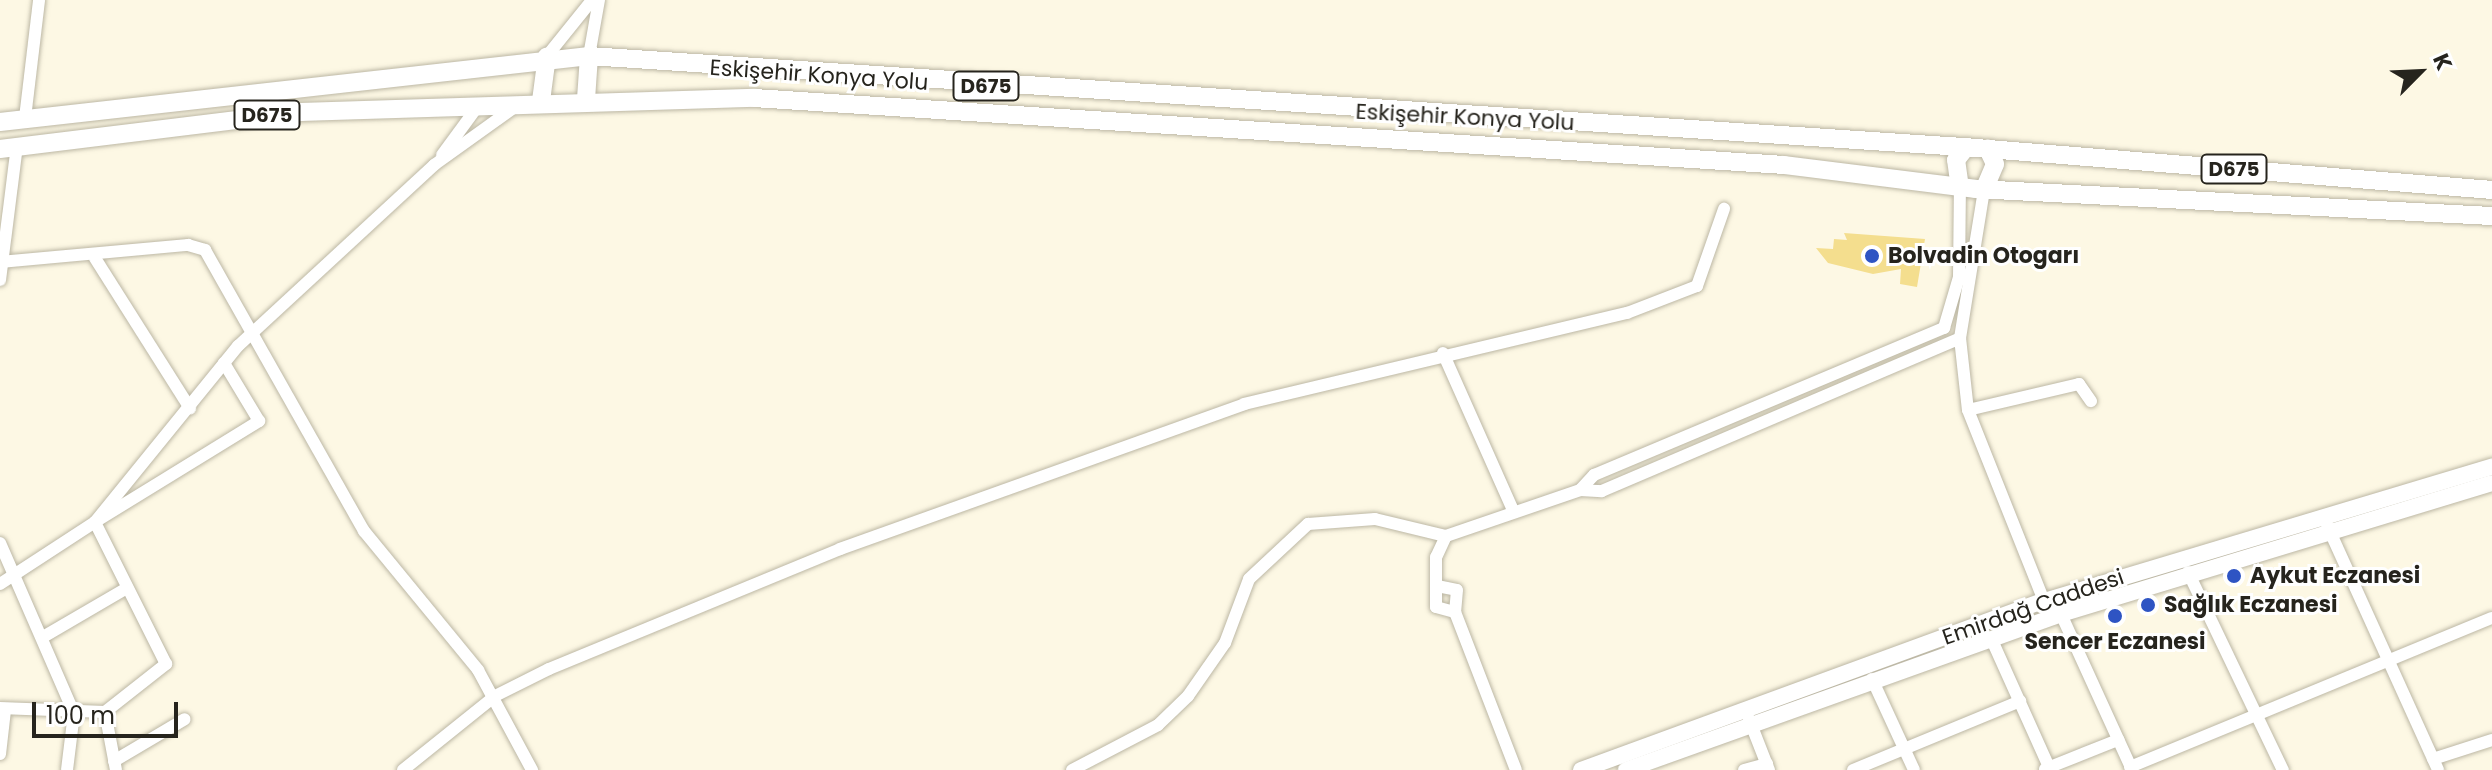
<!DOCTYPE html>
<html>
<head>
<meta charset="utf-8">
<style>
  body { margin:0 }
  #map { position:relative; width:2492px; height:770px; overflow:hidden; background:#fdf8e4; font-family:Poppins,sans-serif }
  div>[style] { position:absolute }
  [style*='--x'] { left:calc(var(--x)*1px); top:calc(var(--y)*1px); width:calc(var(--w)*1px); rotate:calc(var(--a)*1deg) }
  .building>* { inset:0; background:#f4de8e }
  .roads { filter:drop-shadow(0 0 2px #bcb7a4) drop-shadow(0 0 2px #bcb7a4) }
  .minor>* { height:12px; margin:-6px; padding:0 6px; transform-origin:6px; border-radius:6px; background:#fff }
  .major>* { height:16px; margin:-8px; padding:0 8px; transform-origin:8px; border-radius:8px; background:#fff }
  .highway>* { height:18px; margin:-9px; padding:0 9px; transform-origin:9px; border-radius:9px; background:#fff }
  .dots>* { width:22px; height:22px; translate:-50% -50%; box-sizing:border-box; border:4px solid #fff; border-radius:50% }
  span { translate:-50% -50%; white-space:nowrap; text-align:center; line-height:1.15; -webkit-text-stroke:6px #fff; paint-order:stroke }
  .shield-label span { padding:2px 6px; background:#fff; border:2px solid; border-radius:6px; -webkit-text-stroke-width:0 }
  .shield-label { font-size:20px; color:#26241d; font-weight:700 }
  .street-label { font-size:22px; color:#26241d }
  .poi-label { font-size:22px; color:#26241d; font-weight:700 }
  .left { translate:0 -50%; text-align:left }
  .north { position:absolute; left:2380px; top:32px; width:80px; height:80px; -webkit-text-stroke:6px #fff; paint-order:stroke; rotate:66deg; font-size:22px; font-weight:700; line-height:32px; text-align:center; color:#26241d }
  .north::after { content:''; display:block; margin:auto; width:28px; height:36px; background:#26241d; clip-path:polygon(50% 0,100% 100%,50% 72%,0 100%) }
  .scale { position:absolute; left:32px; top:702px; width:146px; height:36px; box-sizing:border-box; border:4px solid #26241d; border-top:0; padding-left:10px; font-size:24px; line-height:28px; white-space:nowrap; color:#26241d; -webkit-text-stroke:6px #fff; paint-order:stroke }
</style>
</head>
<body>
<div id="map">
  <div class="building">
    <div style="clip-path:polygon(1844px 233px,1925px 239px,1917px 287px,1900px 284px,1901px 269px,1873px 274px,1828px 263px,1816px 248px,1833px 249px,1834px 239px,1847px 240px)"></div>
  </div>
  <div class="roads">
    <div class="minor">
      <div style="--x:547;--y:56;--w:72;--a:-51.2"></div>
      <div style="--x:589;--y:56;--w:57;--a:-79.9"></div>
      <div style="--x:25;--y:118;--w:119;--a:-83.2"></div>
      <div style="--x:442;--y:155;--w:61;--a:-53.7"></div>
      <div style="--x:1984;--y:190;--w:150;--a:99.2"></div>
      <div style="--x:1960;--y:338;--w:72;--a:83.7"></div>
      <div style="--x:1968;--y:410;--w:206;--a:68.3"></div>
      <div style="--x:2044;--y:601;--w:21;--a:37"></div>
      <div style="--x:2061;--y:614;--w:171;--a:65.5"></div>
      <div style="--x:95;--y:258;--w:178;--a:57.7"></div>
      <div style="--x:0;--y:262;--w:189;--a:-5.2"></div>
      <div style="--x:188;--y:245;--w:18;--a:16"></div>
      <div style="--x:205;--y:250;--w:323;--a:60.5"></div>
      <div style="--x:364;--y:531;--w:180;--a:50.6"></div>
      <div style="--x:478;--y:670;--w:114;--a:61.6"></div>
      <div style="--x:0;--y:280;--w:136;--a:-82.8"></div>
      <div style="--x:1944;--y:328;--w:53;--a:-73.6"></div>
      <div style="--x:1959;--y:277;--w:89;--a:-89.4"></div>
      <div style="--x:1443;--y:353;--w:172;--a:66"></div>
      <div style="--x:1968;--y:410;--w:114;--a:-13.2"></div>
      <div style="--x:2079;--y:384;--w:21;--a:55"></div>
      <div style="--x:1580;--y:490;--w:21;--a:-47"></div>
      <div style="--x:1594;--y:475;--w:380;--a:-22.8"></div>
      <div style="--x:2327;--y:525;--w:269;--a:65.6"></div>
      <div style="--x:1446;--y:536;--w:23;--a:115"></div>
      <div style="--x:1436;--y:557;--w:50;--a:90"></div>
      <div style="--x:1436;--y:607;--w:20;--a:15"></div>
      <div style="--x:1455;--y:612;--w:169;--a:68.9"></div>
      <div style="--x:0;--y:543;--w:185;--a:66.5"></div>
      <div style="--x:74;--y:713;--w:57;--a:97"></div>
      <div style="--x:2188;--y:572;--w:220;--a:64.4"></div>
      <div style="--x:0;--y:584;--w:113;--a:-33.1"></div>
      <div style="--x:95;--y:522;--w:227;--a:-50.9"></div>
      <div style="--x:238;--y:346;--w:267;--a:-42.7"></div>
      <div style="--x:434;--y:165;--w:101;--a:-35.7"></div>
      <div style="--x:1437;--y:586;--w:20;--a:11"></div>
      <div style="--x:1457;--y:590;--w:22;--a:95"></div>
      <div style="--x:43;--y:637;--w:97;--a:-30.3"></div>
      <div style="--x:1991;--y:638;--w:141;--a:65.8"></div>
      <div style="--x:1872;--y:679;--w:100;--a:65.2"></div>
      <div style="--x:0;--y:708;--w:105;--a:2.2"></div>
      <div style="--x:105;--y:712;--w:78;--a:-38.2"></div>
      <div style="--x:166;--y:664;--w:159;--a:-116.6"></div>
      <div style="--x:95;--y:522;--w:193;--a:-31.6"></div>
      <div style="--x:259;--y:421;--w:68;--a:-121.1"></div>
      <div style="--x:105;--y:712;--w:59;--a:79.3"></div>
      <div style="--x:1749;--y:719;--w:55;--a:68.6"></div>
      <div style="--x:0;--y:754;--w:44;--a:-83.5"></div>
      <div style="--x:2433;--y:759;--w:62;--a:-17.9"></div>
      <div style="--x:114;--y:761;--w:82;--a:-30.6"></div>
      <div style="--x:2130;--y:767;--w:391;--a:-22.4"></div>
      <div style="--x:2045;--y:769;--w:79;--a:-21.7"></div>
      <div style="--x:403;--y:770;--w:118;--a:-38.8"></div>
      <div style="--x:495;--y:696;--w:60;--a:-26.6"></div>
      <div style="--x:549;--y:669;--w:315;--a:-22.4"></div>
      <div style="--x:840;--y:549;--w:429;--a:-19.7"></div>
      <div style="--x:1244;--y:404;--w:394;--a:-13.4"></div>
      <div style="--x:1627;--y:313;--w:75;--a:-21.1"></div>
      <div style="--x:1697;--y:286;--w:82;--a:-70.7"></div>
      <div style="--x:1072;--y:770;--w:97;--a:-27.6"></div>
      <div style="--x:1158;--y:725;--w:42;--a:-44"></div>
      <div style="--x:1188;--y:696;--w:65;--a:-55.1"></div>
      <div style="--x:1225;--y:643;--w:68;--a:-69.4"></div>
      <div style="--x:1249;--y:579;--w:81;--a:-43"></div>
      <div style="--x:1308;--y:524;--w:67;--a:-4.3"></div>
      <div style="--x:1375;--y:519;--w:73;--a:13.5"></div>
      <div style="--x:1446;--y:536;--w:142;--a:-18.9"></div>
      <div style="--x:1580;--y:490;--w:22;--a:3"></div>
      <div style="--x:1602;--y:491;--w:389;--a:-23.1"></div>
      <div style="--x:1744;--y:770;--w:24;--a:-15"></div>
      <div style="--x:1853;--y:770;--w:181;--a:-22.4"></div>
    </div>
    <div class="major">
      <div style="--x:1581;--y:770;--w:493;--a:-20.1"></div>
      <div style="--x:2044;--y:601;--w:468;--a:-16.7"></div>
      <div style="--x:1626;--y:770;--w:462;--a:-19.7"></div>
      <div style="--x:2061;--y:614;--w:450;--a:-16.9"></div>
    </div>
    <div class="highway">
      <div style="--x:586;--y:99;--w:43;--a:-86"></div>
      <div style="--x:541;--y:101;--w:45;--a:-82.4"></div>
      <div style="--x:0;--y:122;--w:593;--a:-6.39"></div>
      <div style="--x:589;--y:56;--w:1390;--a:3.79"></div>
      <div style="--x:1976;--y:148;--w:518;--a:4.65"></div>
      <div style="--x:0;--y:149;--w:303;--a:-7"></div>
      <div style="--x:301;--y:112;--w:453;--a:-1.8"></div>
      <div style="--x:754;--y:98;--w:1032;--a:3.72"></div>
      <div style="--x:1784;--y:165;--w:193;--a:7.1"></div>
      <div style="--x:1976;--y:189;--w:517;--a:3"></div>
      <div style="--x:1960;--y:188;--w:28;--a:-98"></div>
      <div style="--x:1956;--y:160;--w:16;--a:-52"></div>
      <div style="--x:1984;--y:190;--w:28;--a:-67"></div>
      <div style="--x:1995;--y:164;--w:17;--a:-115"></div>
    </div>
  </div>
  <div class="dots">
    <div style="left:1872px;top:256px;background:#2e54c3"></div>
    <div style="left:2234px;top:576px;background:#2e54c3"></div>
    <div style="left:2148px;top:605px;background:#2e54c3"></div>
    <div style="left:2115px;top:616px;background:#2e54c3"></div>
  </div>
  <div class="shield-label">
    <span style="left:986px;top:86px">D675</span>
    <span style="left:267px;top:115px">D675</span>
    <span style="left:2234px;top:169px">D675</span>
  </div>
  <div class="street-label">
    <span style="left:819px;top:75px;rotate:4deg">Eskişehir Konya Yolu</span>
    <span style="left:1465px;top:117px;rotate:3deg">Eskişehir Konya Yolu</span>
    <span style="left:2033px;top:607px;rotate:-19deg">Emirdağ Caddesi</span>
  </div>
  <div class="poi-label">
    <span class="left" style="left:1888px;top:256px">Bolvadin Otogarı</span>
    <span class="left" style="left:2250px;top:576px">Aykut Eczanesi</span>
    <span class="left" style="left:2164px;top:605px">Sağlık Eczanesi</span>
    <span style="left:2115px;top:642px">Sencer Eczanesi</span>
  </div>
  <div class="north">K</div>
  <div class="scale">100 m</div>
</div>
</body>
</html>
